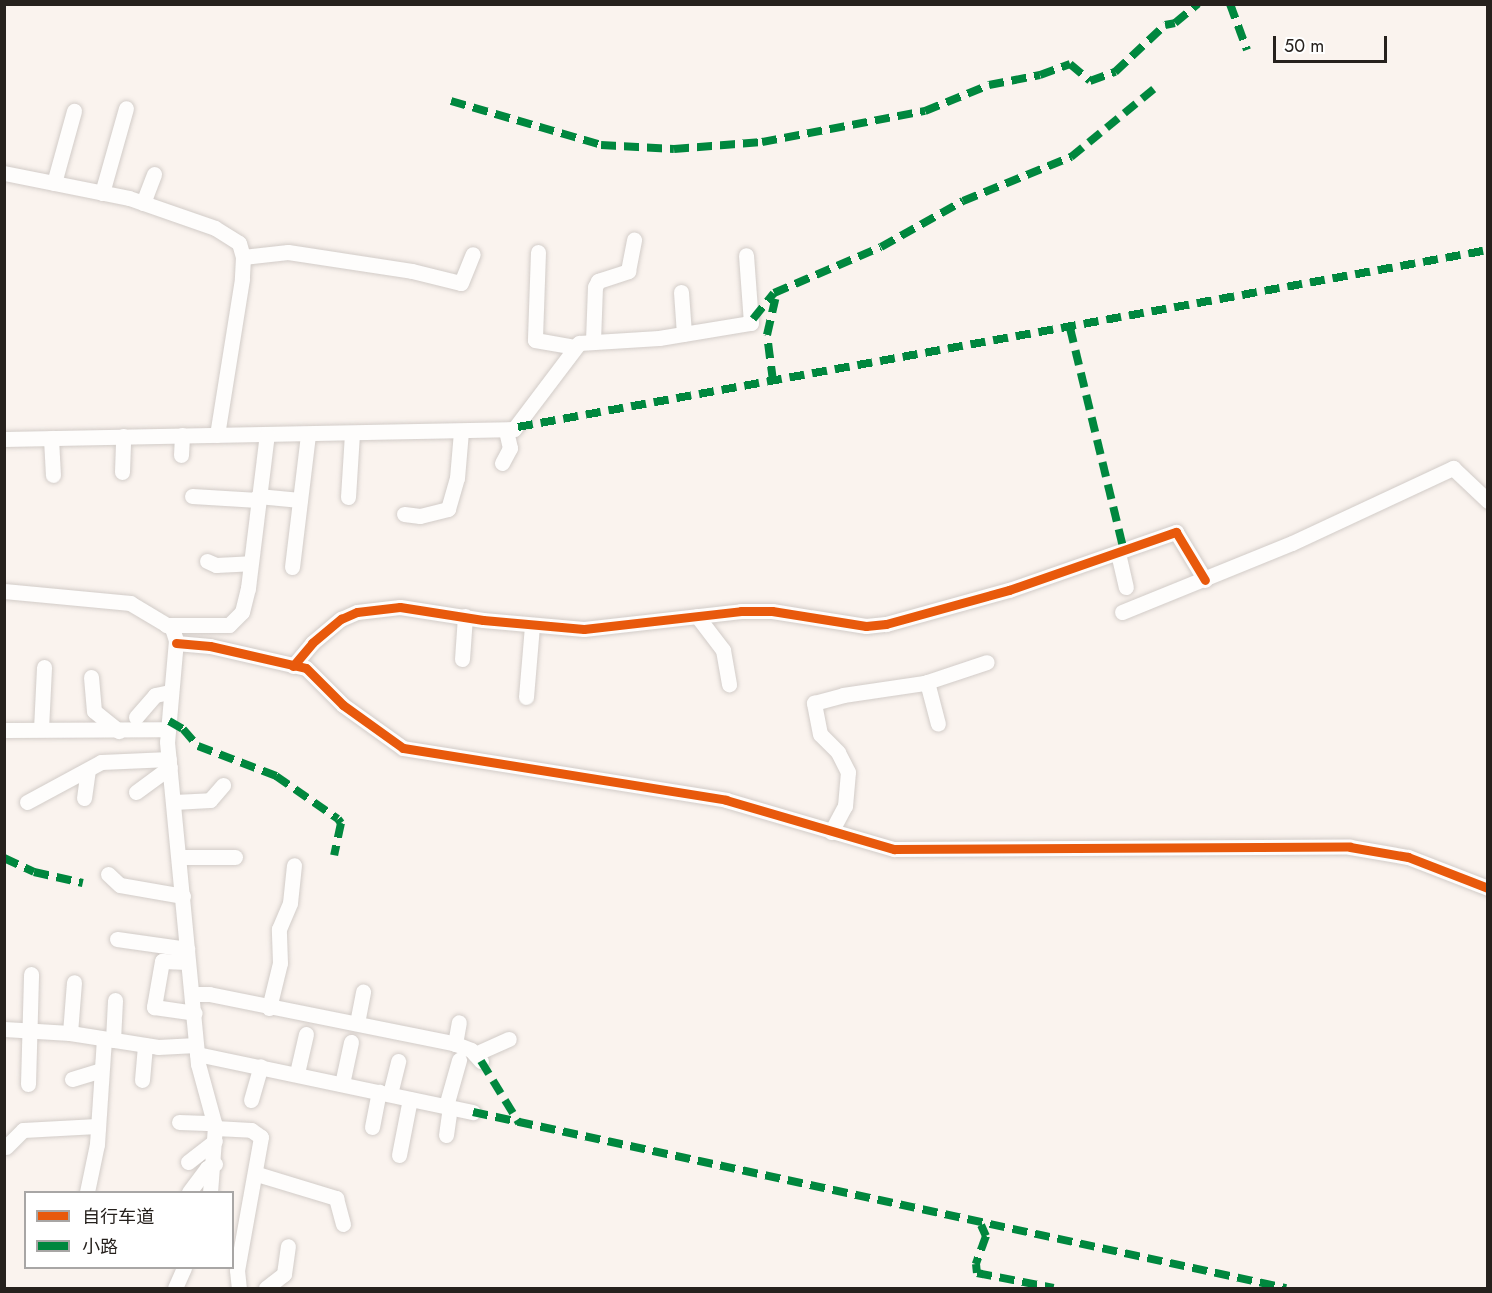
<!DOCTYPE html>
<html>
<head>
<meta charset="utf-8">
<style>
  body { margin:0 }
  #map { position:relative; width:1492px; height:1293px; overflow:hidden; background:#faf3ee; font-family:Jost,"Noto Sans SC",sans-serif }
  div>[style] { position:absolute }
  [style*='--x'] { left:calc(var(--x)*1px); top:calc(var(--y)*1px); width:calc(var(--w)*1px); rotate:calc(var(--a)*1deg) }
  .roads { filter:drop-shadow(0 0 2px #d2ccc8) drop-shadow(0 0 2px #d2ccc8) }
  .minor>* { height:15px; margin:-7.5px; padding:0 7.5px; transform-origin:7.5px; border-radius:7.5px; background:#fefdfc }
  .quiet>* { height:8px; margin-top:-4px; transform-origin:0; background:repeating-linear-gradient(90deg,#00873e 0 15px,transparent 0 23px) }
  .cycleway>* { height:9px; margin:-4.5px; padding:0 4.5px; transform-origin:4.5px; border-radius:4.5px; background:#e8590c }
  span { translate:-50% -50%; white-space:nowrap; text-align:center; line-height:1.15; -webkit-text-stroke:6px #fff; paint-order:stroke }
  .frame { position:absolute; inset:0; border:6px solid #26211d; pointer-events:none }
  .legend { position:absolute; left:24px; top:1191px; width:210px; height:78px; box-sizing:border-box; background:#fff; border:2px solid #a8a6a5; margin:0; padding:8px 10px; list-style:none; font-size:18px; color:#26211d }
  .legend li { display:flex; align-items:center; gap:12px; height:30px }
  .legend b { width:30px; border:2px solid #a8a6a5 }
  .scale { position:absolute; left:1273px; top:36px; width:114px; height:27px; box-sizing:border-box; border:3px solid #26211d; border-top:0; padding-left:8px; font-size:18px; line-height:21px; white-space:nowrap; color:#26211d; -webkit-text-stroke:4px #fff; paint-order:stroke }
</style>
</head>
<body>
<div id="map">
  <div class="roads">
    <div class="minor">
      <div style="--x:4;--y:173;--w:127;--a:11.3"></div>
      <div style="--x:129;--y:198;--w:91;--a:19.2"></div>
      <div style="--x:215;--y:228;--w:28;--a:32"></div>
      <div style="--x:239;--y:243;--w:15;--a:74"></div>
      <div style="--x:243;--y:257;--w:22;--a:93"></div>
      <div style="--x:242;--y:279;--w:158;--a:99.1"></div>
      <div style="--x:54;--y:183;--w:75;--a:-74.5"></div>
      <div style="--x:102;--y:193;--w:88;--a:-74.2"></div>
      <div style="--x:143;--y:203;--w:31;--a:-69"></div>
      <div style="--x:538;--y:252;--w:88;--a:92"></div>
      <div style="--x:535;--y:340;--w:40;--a:10"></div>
      <div style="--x:243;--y:257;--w:45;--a:-6.3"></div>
      <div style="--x:288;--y:252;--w:125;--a:8.7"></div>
      <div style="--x:412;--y:271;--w:50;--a:13.8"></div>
      <div style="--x:461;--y:283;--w:31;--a:-68"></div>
      <div style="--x:681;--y:292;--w:42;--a:85.9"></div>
      <div style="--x:593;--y:341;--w:54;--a:-87.9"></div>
      <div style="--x:595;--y:287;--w:7;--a:-63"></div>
      <div style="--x:598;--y:281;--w:32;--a:-18"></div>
      <div style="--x:628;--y:271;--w:32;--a:-79"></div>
      <div style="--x:51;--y:438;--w:37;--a:87"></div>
      <div style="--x:4;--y:439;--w:510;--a:-1.12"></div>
      <div style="--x:514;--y:429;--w:108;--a:-52.9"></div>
      <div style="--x:579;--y:343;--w:80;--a:-3.6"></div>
      <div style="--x:659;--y:338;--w:93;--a:-9.3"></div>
      <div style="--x:751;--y:323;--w:68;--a:-94.2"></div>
      <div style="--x:181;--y:455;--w:20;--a:-87"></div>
      <div style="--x:502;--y:463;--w:17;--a:-62"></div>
      <div style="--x:510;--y:448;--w:18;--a:-103"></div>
      <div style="--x:122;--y:472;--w:36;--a:-88"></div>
      <div style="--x:192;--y:496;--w:66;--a:3.5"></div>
      <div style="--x:258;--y:496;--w:42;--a:5.4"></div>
      <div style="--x:348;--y:497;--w:64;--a:-86.4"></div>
      <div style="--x:404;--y:514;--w:16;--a:7"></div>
      <div style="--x:420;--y:516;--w:29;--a:-14"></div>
      <div style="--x:448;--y:509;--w:32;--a:-74"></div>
      <div style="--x:457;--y:478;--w:47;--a:-85.1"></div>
      <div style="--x:1118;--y:553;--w:35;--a:77"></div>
      <div style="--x:207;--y:561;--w:10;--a:24"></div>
      <div style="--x:216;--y:565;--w:34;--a:-3"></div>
      <div style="--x:292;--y:567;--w:134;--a:-83.1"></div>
      <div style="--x:4;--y:591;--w:127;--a:5.4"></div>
      <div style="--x:130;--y:603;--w:49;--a:30.8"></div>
      <div style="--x:172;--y:628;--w:13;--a:72"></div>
      <div style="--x:176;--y:640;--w:102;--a:95"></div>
      <div style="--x:167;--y:742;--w:323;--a:84.5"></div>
      <div style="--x:198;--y:1064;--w:64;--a:74.7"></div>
      <div style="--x:215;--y:1126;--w:66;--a:94.3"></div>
      <div style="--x:1122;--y:612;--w:183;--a:-22.1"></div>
      <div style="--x:1292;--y:543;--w:178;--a:-25"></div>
      <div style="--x:1453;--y:468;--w:48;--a:43.3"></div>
      <div style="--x:697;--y:616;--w:43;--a:52.6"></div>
      <div style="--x:723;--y:650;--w:35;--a:80"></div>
      <div style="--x:166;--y:625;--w:63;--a:0"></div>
      <div style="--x:229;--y:625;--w:18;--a:-45"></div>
      <div style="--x:242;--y:612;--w:25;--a:-76"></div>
      <div style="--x:248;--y:588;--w:155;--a:-83"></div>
      <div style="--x:176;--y:643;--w:34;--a:5"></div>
      <div style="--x:210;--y:646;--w:98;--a:12.9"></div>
      <div style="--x:306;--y:668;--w:52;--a:45"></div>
      <div style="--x:343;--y:705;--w:74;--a:35.6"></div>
      <div style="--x:403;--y:748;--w:327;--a:9.1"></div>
      <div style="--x:726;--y:800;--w:175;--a:16.3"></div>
      <div style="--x:894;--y:849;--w:456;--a:-0.3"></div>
      <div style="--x:1350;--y:847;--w:59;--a:9.8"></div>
      <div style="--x:1408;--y:857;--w:86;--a:21.2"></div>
      <div style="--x:462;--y:659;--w:43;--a:-86"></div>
      <div style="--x:293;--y:666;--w:30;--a:-50"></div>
      <div style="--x:312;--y:643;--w:38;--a:-40"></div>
      <div style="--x:341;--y:619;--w:17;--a:-24"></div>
      <div style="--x:357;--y:612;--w:43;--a:-6.6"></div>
      <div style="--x:400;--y:607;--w:84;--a:8.9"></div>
      <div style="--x:483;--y:620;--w:101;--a:5.1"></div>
      <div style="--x:584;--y:629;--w:158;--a:-6.5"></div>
      <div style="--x:741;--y:611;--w:31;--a:0"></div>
      <div style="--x:772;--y:611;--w:95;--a:9.1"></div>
      <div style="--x:866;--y:626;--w:20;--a:-6"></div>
      <div style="--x:886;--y:624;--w:128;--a:-15.5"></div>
      <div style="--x:1009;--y:590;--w:177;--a:-19.2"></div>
      <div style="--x:1176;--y:532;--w:56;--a:58.9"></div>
      <div style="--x:91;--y:677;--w:34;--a:85"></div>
      <div style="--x:94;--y:711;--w:32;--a:39"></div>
      <div style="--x:927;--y:682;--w:43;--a:75.3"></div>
      <div style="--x:526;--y:697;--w:72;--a:-85.2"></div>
      <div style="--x:136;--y:717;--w:29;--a:-49"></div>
      <div style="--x:155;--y:695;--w:16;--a:-11"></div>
      <div style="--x:41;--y:729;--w:62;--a:-87.2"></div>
      <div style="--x:4;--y:730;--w:164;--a:-0.3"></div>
      <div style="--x:136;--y:792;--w:42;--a:-36.3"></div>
      <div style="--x:84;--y:798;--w:28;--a:-82"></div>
      <div style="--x:27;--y:802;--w:84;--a:-28.4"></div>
      <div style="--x:101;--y:762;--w:68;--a:-2.5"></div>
      <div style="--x:174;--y:802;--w:36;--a:-3"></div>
      <div style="--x:210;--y:800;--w:20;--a:-49"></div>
      <div style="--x:831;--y:832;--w:30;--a:-62"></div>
      <div style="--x:845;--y:806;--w:34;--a:-85"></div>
      <div style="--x:848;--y:772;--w:22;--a:-117"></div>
      <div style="--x:838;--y:752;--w:25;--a:-135"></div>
      <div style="--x:820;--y:734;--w:32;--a:-101"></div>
      <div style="--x:814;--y:703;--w:30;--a:-15"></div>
      <div style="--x:843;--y:695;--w:82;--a:-8.4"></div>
      <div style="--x:924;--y:683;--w:66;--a:-18.4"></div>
      <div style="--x:180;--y:857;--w:55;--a:0"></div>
      <div style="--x:108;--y:874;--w:16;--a:43"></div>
      <div style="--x:120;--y:885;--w:64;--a:9.9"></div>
      <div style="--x:117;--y:939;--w:71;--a:8.1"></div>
      <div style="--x:188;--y:962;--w:26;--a:-178"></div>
      <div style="--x:162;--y:961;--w:47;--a:99.9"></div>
      <div style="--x:154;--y:1007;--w:41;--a:8.3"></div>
      <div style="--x:192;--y:994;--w:17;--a:0"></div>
      <div style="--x:209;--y:994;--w:249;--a:11.4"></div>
      <div style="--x:453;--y:1043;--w:19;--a:21"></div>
      <div style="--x:471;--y:1050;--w:15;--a:48"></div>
      <div style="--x:269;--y:1008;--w:46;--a:-76.3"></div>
      <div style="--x:280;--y:963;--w:34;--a:-92"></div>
      <div style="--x:279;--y:929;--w:28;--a:-67"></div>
      <div style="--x:290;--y:903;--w:38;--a:-84"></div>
      <div style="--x:357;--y:1023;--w:32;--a:-79"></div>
      <div style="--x:4;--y:1029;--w:66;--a:3.5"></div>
      <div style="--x:70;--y:1033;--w:89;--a:9"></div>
      <div style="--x:158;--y:1047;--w:38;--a:-3"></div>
      <div style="--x:70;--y:1033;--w:51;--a:-85.5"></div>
      <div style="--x:113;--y:1040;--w:40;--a:-87.1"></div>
      <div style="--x:455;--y:1044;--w:22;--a:-80"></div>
      <div style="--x:197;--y:1054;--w:282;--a:11.9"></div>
      <div style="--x:475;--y:1054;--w:37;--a:-24"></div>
      <div style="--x:297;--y:1073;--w:40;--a:-77"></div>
      <div style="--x:72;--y:1079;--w:30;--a:-17"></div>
      <div style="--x:142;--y:1080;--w:35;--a:-85"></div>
      <div style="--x:28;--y:1084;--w:110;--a:-88.4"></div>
      <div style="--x:342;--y:1084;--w:43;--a:-77.9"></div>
      <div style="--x:390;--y:1094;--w:34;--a:-76"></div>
      <div style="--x:251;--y:1100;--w:35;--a:-74"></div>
      <div style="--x:446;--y:1106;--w:48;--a:-74.2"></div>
      <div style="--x:179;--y:1122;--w:35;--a:2"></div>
      <div style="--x:372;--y:1127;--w:36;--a:-79"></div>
      <div style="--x:215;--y:1128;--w:36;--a:3"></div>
      <div style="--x:251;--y:1130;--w:12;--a:35"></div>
      <div style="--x:261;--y:1137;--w:135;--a:100.2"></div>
      <div style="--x:237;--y:1270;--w:18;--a:84"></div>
      <div style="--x:446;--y:1135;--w:28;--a:-82"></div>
      <div style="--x:6;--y:1147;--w:24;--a:-45"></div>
      <div style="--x:23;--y:1130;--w:74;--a:-3.1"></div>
      <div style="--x:399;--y:1155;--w:57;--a:-78.9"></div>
      <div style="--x:188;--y:1162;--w:34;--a:-38"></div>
      <div style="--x:257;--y:1174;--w:83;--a:16.9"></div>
      <div style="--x:336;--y:1198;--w:27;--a:75"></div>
      <div style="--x:87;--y:1192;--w:49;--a:-78.2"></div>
      <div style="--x:97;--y:1144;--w:105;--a:-86.2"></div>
      <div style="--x:189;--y:1192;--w:30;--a:-53"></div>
      <div style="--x:207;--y:1168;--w:9;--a:-27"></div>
      <div style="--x:175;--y:1288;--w:22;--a:-66"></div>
      <div style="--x:266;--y:1288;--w:23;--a:-38"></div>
      <div style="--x:284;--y:1274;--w:28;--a:-82"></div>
    </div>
  </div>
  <div class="quiet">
    <div style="--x:1230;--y:4;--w:49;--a:69.7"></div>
    <div style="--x:451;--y:101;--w:156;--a:16.3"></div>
    <div style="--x:601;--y:145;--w:73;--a:3.1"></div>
    <div style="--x:674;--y:149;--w:88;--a:-4.5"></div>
    <div style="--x:762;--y:142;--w:166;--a:-10.8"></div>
    <div style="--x:925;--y:111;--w:69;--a:-22.1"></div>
    <div style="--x:989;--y:85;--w:52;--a:-11.1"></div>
    <div style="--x:1040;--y:75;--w:32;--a:-20"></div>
    <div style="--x:1070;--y:64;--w:26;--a:40"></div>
    <div style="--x:1090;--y:81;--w:27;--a:-20"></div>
    <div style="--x:1115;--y:72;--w:69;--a:-43.2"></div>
    <div style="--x:1165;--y:25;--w:10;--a:-11"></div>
    <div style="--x:1175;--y:23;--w:30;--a:-40"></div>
    <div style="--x:753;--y:319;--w:33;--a:-51"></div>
    <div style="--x:774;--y:293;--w:116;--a:-23.3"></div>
    <div style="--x:881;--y:247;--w:94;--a:-29.3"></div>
    <div style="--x:963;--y:201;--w:117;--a:-22.2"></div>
    <div style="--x:1071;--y:157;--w:115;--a:-39.4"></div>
    <div style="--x:1070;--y:328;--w:229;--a:76.4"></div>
    <div style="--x:773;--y:381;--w:46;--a:-97.4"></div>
    <div style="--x:767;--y:335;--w:37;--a:-77"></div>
    <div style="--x:518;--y:427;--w:986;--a:-10.34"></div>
    <div style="--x:169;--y:721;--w:16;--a:30"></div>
    <div style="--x:183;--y:729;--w:23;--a:49"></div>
    <div style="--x:198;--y:746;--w:84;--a:21"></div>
    <div style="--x:276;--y:776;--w:75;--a:34.7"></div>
    <div style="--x:338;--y:819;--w:5;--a:53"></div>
    <div style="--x:341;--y:823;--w:33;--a:102"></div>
    <div style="--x:4;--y:858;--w:33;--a:25"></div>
    <div style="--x:34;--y:872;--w:50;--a:12.7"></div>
    <div style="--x:481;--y:1061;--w:73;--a:58.5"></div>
    <div style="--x:473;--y:1112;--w:832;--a:12.22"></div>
    <div style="--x:981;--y:1225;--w:12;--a:66"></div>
    <div style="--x:986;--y:1236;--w:30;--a:110"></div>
    <div style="--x:976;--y:1264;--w:9;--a:84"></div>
    <div style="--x:977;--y:1273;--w:78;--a:11"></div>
  </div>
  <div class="cycleway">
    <div style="--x:176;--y:643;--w:34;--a:5"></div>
    <div style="--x:210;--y:646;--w:98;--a:12.9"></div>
    <div style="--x:306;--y:668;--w:52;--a:45"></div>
    <div style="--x:343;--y:705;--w:74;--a:35.6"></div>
    <div style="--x:403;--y:748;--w:327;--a:9.1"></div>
    <div style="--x:726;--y:800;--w:175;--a:16.3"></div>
    <div style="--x:894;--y:849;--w:456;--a:-0.3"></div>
    <div style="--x:1350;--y:847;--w:59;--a:9.8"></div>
    <div style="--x:1408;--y:857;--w:86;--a:21.2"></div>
    <div style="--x:293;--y:666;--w:30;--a:-50"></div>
    <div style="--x:312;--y:643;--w:38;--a:-40"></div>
    <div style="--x:341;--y:619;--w:17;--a:-24"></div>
    <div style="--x:357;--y:612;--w:43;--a:-6.6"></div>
    <div style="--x:400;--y:607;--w:84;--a:8.9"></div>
    <div style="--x:483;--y:620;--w:101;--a:5.1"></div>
    <div style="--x:584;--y:629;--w:158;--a:-6.5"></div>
    <div style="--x:741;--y:611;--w:31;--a:0"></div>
    <div style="--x:772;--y:611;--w:95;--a:9.1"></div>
    <div style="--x:866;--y:626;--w:20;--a:-6"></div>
    <div style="--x:886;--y:624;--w:128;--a:-15.5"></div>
    <div style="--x:1009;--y:590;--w:177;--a:-19.2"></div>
    <div style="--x:1176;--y:532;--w:56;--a:58.9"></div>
  </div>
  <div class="frame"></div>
  <ul class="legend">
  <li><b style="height:8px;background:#e8590c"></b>自行车道</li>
  <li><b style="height:8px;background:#00873e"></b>小路</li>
  </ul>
  <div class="scale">50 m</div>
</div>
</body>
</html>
